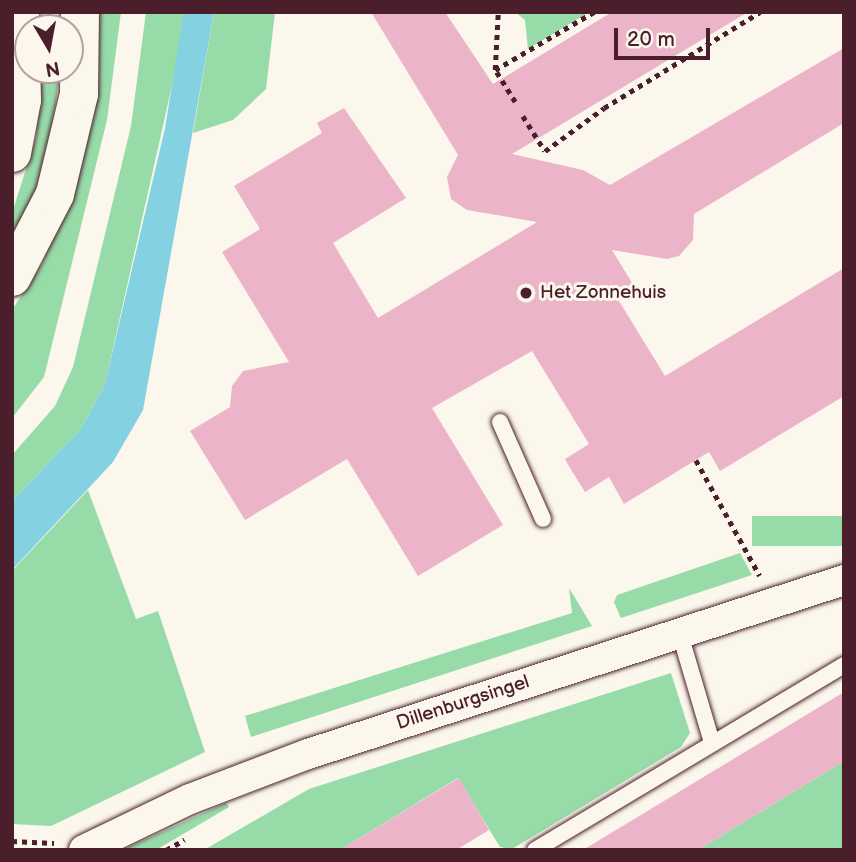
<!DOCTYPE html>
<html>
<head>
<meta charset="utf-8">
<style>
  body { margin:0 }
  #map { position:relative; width:856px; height:862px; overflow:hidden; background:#fbf7ec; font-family:"Balsamiq Sans",sans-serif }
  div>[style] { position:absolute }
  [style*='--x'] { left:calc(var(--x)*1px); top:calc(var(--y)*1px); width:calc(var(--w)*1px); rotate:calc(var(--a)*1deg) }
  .green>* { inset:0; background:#97dba8; transform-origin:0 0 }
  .water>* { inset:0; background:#83d1e1 }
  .building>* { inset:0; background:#ecb4c8 }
  .path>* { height:4.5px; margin-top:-2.25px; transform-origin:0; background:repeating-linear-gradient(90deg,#4a1f2b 0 5px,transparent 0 10px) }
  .roads { filter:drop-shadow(0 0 2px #4a1f2b) drop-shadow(0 0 2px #4a1f2b) }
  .lane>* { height:16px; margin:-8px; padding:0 8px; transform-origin:8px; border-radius:8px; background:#fbf7ec }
  .street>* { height:30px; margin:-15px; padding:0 15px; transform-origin:15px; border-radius:15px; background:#fbf7ec }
  .secondary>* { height:38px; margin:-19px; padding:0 19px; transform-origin:19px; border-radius:19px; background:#fbf7ec }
  .dots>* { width:19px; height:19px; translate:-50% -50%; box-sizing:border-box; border:4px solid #fbf7ec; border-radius:50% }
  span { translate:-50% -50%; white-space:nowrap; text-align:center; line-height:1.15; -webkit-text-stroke:6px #fbf7ec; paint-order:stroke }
  .poi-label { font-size:19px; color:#4a1f2b }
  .left { translate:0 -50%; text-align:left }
  .street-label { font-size:19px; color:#4a1f2b }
  .frame { position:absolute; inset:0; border:14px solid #4a1f2b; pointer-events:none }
  .north { position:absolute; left:14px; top:14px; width:70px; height:70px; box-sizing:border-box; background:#fbf7ec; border:2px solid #b4a19f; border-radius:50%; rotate:170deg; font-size:19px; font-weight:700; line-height:28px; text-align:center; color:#4a1f2b }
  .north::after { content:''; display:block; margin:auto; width:24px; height:32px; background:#4a1f2b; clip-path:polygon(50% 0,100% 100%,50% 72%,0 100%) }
  .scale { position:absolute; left:614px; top:28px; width:96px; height:32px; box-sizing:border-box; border:4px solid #4a1f2b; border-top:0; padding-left:9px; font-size:21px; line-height:24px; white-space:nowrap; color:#4a1f2b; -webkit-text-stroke:5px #fbf7ec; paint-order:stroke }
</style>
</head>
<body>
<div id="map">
  <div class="green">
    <div style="clip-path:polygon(97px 12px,121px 12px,107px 120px,44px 377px,12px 418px,12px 310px,42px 264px,71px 194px,98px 74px)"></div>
    <div style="clip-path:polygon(146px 12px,184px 12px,182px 41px,105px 384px,81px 429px,12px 501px,12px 455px,55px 406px,73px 367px,131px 126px)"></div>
    <div style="clip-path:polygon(214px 12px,275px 12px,266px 89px,233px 120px,193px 133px)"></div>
    <div style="clip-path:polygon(515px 12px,589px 12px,528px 49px,525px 20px)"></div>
    <div style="clip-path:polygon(42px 70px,60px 70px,51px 137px,33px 198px,12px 240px,12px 213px,36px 138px)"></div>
    <div style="clip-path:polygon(88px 490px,136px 619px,158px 611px,205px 752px,51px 826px,12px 824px,12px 571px)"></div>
    <div style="left:844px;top:516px;width:30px;height:92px;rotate:90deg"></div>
    <div style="clip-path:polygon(740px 553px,752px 575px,621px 618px,614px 602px,617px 595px)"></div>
    <div style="clip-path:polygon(569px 588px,592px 626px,251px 737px,245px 716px,572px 613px)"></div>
    <div style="clip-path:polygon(671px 673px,690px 733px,681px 747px,512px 849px,500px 847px,458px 778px,340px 850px,204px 850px,309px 789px)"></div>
    <div style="clip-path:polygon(844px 761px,844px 850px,698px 850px)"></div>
    <div style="clip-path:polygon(226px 803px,229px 807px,156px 850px,122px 850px)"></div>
  </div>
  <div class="water">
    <div style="clip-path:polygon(184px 12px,214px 12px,143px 410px,113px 462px,12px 570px,12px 501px,81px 429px,105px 384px,165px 128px)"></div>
  </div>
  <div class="building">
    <div style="clip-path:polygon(371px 12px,445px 12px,493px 84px,612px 12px,748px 12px,512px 154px,583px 170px,610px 185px,844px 48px,844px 123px,694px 214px,693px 240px,679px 256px,667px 259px,612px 250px,637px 291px,619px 301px,665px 376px,844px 268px,844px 396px,720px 471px,709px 452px,624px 504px,609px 477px,585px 492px,570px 468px,565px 459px,589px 444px,532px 351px,432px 408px,503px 525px,418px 576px,347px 459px,245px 520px,190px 431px,230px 407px,232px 386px,243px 371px,289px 362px,222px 252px,260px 229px,234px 186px,322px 133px,317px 123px,344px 108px,406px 198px,333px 243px,378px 318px,537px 222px,467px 210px,451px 199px,447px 177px,458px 155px)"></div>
    <div style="clip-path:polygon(844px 692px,844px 761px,698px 850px,583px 850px)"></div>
    <div style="clip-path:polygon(459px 778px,489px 830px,456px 850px,340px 850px)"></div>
  </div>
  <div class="path">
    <div style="--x:495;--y:70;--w:58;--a:-87"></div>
    <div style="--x:515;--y:102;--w:38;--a:-122"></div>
    <div style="--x:495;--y:70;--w:115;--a:-30.4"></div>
    <div style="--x:523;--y:116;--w:41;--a:57.8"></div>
    <div style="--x:545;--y:151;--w:73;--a:-36.1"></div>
    <div style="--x:604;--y:108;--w:183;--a:-31.6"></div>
    <div style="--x:696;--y:460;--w:132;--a:61.1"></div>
    <div style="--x:12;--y:841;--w:42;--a:2.7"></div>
    <div style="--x:166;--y:850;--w:21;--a:-29"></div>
  </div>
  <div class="roads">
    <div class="lane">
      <div style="--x:500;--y:422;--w:106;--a:66.1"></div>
      <div style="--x:680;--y:634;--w:114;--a:73.6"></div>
      <div style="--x:535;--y:850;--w:360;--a:-30.9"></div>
    </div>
    <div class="street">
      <div style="--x:84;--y:850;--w:118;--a:-25.7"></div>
      <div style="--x:190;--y:799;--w:126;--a:-20.9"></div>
      <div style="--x:308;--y:754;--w:564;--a:-17.98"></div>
    </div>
    <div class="secondary">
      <div style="--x:12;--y:153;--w:54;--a:-79.3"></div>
      <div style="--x:22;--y:100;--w:88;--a:-91.3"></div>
      <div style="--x:12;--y:277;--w:93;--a:-62.6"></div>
      <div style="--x:55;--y:194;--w:103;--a:-76.5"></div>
      <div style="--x:79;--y:94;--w:82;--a:-89.3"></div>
    </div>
  </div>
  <div class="dots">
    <div style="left:526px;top:293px;background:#4a1f2b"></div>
  </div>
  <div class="poi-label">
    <span class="left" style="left:540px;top:293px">Het Zonnehuis</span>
  </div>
  <div class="street-label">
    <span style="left:463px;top:703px;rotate:-18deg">Dillenburgsingel</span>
  </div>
  <div class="frame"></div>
  <div class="north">N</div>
  <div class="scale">20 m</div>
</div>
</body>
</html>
